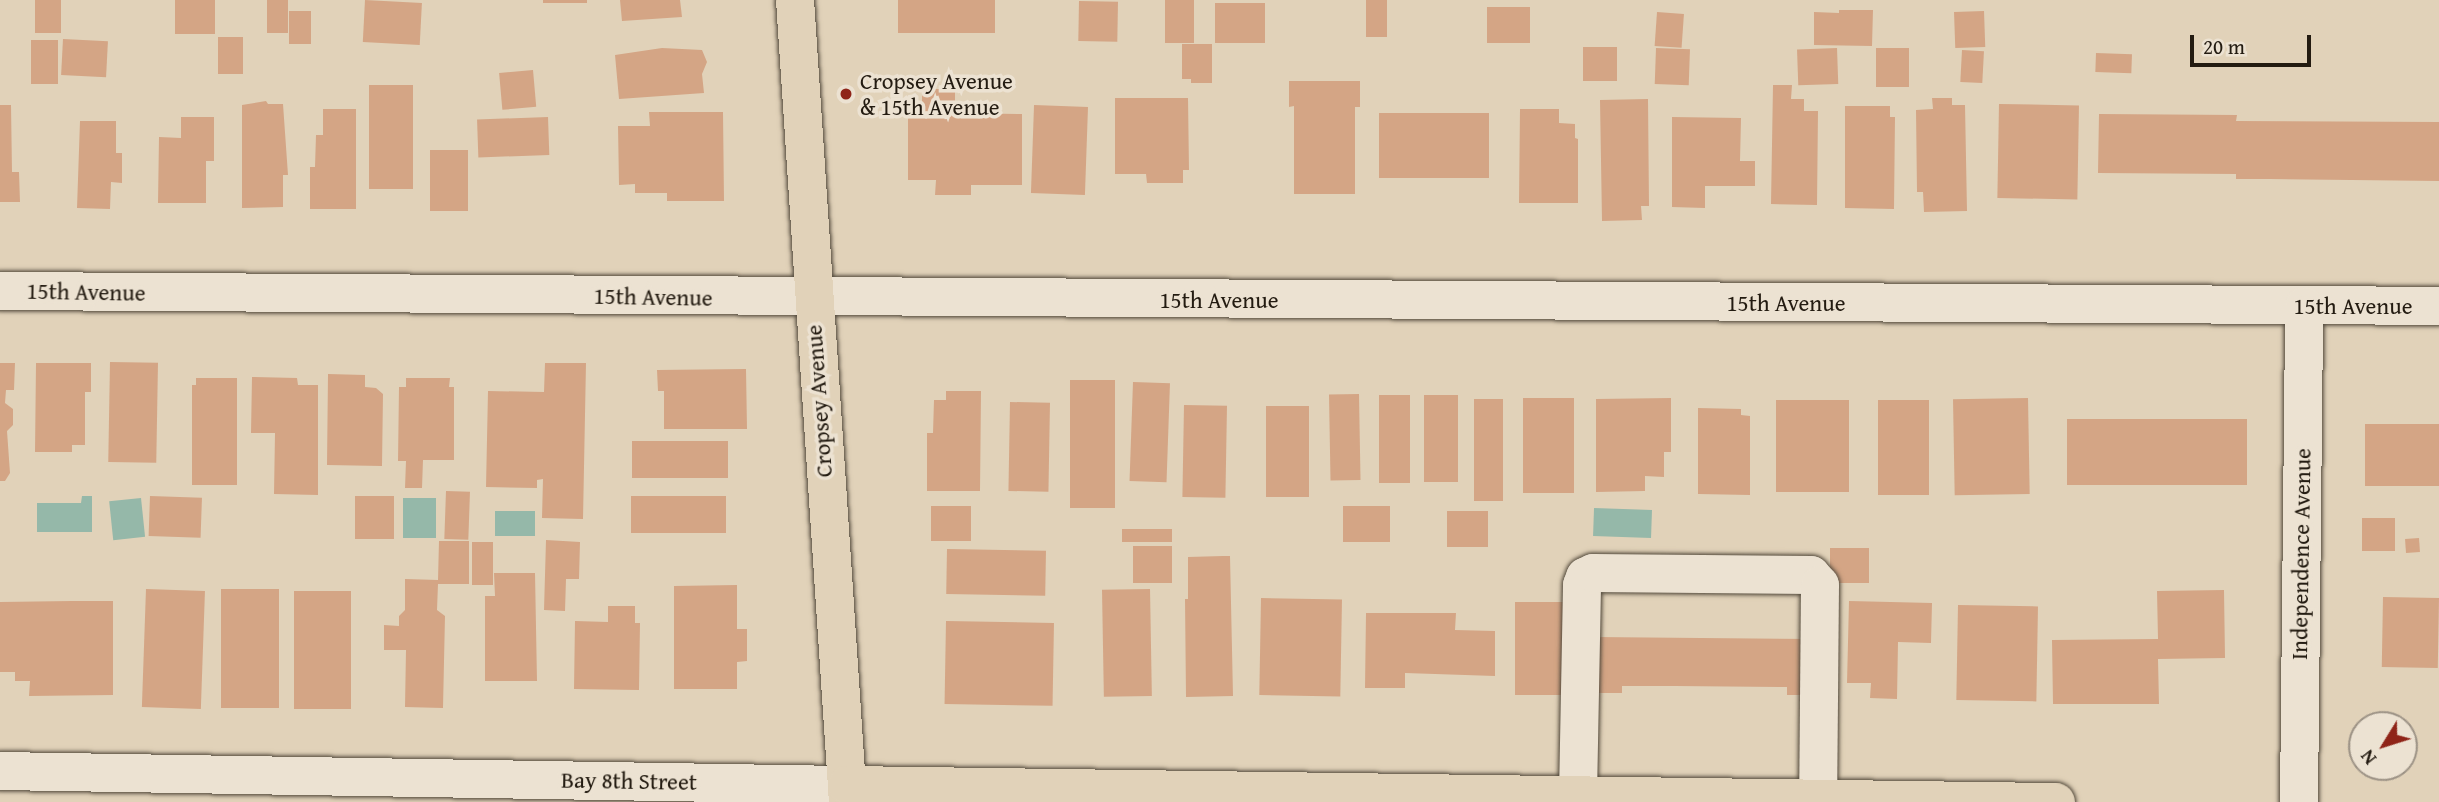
<!DOCTYPE html>
<html>
<head>
<meta charset="utf-8">
<style>
  body { margin:0 }
  #map { position:relative; width:2439px; height:802px; overflow:hidden; background:#e1d2b9; font-family:"Gentium Book Plus",serif }
  div>[style] { position:absolute }
  [style*='--x'] { left:calc(var(--x)*1px); top:calc(var(--y)*1px); width:calc(var(--w)*1px); rotate:calc(var(--a)*1deg) }
  .water>* { inset:0; background:#95b8a9; transform-origin:0 0 }
  .building>* { inset:0; background:#d4a585; transform-origin:0 0 }
  .roads { filter:drop-shadow(0 0 2px #52493b) drop-shadow(0 0 2px #52493b) }
  .minor>* { height:38px; margin:-19px; padding:0 19px; transform-origin:19px; border-radius:19px; background:#ece2d2 }
  .major>* { height:38px; margin:-19px; padding:0 19px; transform-origin:19px; border-radius:19px; background:#e1d2b9 }
  .dots>* { width:19px; height:19px; translate:-50% -50%; box-sizing:border-box; border:4px solid #ece2d2; border-radius:50% }
  span { translate:-50% -50%; white-space:nowrap; text-align:center; line-height:1.15; -webkit-text-stroke:7px #ece2d2; paint-order:stroke }
  .poi-label { font-size:23px; color:#231b11 }
  .left { translate:0 -50%; text-align:left }
  .street-label { font-size:23px; color:#231b11 }
  .north { position:absolute; left:2348px; top:711px; width:70px; height:70px; box-sizing:border-box; background:#ece2d2; border:2px solid #9c9285; border-radius:50%; rotate:232deg; font-size:19px; font-weight:700; line-height:28px; text-align:center; color:#231b11 }
  .north::after { content:''; display:block; margin:auto; width:24px; height:32px; background:#8f2418; clip-path:polygon(50% 0,100% 100%,50% 72%,0 100%) }
  .scale { position:absolute; left:2190px; top:35px; width:121px; height:32px; box-sizing:border-box; border:4px solid #231b11; border-top:0; padding-left:9px; font-size:21px; line-height:24px; white-space:nowrap; color:#231b11; -webkit-text-stroke:5px #ece2d2; paint-order:stroke }
</style>
</head>
<body>
<div id="map">
  <div class="water">
    <div style="clip-path:polygon(82px 496px,92px 496px,92px 532px,37px 532px,37px 503px,81px 503px)"></div>
    <div style="left:141px;top:498px;width:39px;height:32px;rotate:84deg"></div>
    <div style="left:403px;top:498px;width:33px;height:40px"></div>
    <div style="left:1652px;top:510px;width:28px;height:58px;rotate:92deg"></div>
    <div style="left:495px;top:511px;width:40px;height:25px"></div>
  </div>
  <div class="building">
    <div style="left:35px;top:0;width:26px;height:33px"></div>
    <div style="left:175px;top:0;width:40px;height:34px"></div>
    <div style="left:267px;top:0;width:21px;height:33px"></div>
    <div style="left:365px;top:0;width:57px;height:42px;rotate:3deg"></div>
    <div style="left:543px;top:0;width:44px;height:3px"></div>
    <div style="clip-path:polygon(620px 0,680px 0,682px 17px,622px 21px)"></div>
    <div style="left:898px;top:0;width:97px;height:33px"></div>
    <div style="left:1165px;top:0;width:29px;height:43px"></div>
    <div style="left:1366px;top:0;width:21px;height:37px"></div>
    <div style="left:1079px;top:1px;width:39px;height:40px;rotate:1deg"></div>
    <div style="left:1215px;top:3px;width:50px;height:40px"></div>
    <div style="left:1487px;top:7px;width:43px;height:36px"></div>
    <div style="clip-path:polygon(1839px 10px,1873px 10px,1872px 46px,1814px 45px,1814px 12px,1839px 13px)"></div>
    <div style="left:311px;top:11px;width:33px;height:22px;rotate:90deg"></div>
    <div style="left:1984px;top:11px;width:36px;height:30px;rotate:88deg"></div>
    <div style="left:1657px;top:12px;width:27px;height:34px;rotate:4deg"></div>
    <div style="left:218px;top:37px;width:25px;height:37px"></div>
    <div style="left:63px;top:39px;width:45px;height:36px;rotate:3deg"></div>
    <div style="left:31px;top:40px;width:27px;height:44px"></div>
    <div style="clip-path:polygon(1182px 44px,1212px 44px,1212px 83px,1191px 83px,1191px 79px,1182px 79px)"></div>
    <div style="left:1583px;top:47px;width:34px;height:34px"></div>
    <div style="clip-path:polygon(662px 48px,702px 50px,707px 62px,702px 74px,704px 93px,619px 99px,615px 55px)"></div>
    <div style="left:1656px;top:48px;width:34px;height:36px;rotate:2deg"></div>
    <div style="left:1837px;top:48px;width:36px;height:40px;rotate:88deg"></div>
    <div style="left:1876px;top:48px;width:33px;height:39px"></div>
    <div style="left:1962px;top:50px;width:22px;height:32px;rotate:3deg"></div>
    <div style="left:2096px;top:53px;width:36px;height:19px;rotate:2deg"></div>
    <div style="left:533px;top:70px;width:37px;height:34px;rotate:85deg"></div>
    <div style="clip-path:polygon(1289px 81px,1360px 81px,1360px 107px,1355px 107px,1355px 194px,1294px 194px,1294px 106px,1289px 107px)"></div>
    <div style="left:369px;top:85px;width:44px;height:104px"></div>
    <div style="clip-path:polygon(1773px 85px,1792px 85px,1791px 99px,1804px 99px,1804px 111px,1818px 111px,1817px 205px,1771px 204px)"></div>
    <div style="clip-path:polygon(922px 89px,955px 89px,955px 113px,1022px 114px,1022px 185px,971px 185px,971px 195px,935px 195px,936px 180px,908px 180px,908px 118px,922px 118px)"></div>
    <div style="clip-path:polygon(1115px 98px,1188px 98px,1189px 170px,1183px 170px,1183px 183px,1147px 183px,1146px 174px,1115px 174px)"></div>
    <div style="clip-path:polygon(1932px 98px,1952px 98px,1952px 105px,1965px 105px,1967px 211px,1924px 212px,1923px 192px,1917px 192px,1916px 110px,1933px 109px)"></div>
    <div style="clip-path:polygon(1648px 99px,1649px 206px,1641px 206px,1642px 220px,1602px 221px,1600px 100px)"></div>
    <div style="clip-path:polygon(266px 101px,268px 104px,283px 104px,288px 175px,283px 175px,283px 207px,242px 208px,242px 105px)"></div>
    <div style="left:1999px;top:104px;width:80px;height:94px;rotate:1deg"></div>
    <div style="clip-path:polygon(0 105px,11px 105px,12px 172px,19px 172px,20px 202px,0 202px)"></div>
    <div style="clip-path:polygon(1845px 106px,1890px 106px,1890px 117px,1895px 117px,1894px 209px,1845px 208px)"></div>
    <div style="left:1088px;top:107px;width:88px;height:54px;rotate:92deg"></div>
    <div style="clip-path:polygon(323px 109px,356px 109px,356px 209px,310px 209px,310px 167px,315px 167px,316px 135px,323px 135px)"></div>
    <div style="clip-path:polygon(1520px 109px,1559px 109px,1559px 123px,1575px 124px,1575px 138px,1578px 139px,1578px 203px,1519px 203px)"></div>
    <div style="clip-path:polygon(649px 112px,723px 112px,724px 201px,667px 201px,667px 193px,635px 193px,635px 184px,619px 185px,618px 126px,650px 126px)"></div>
    <div style="left:1379px;top:113px;width:110px;height:65px"></div>
    <div style="clip-path:polygon(2099px 114px,2237px 115px,2236px 121px,2439px 122px,2439px 181px,2270px 179px,2236px 179px,2236px 174px,2098px 173px)"></div>
    <div style="clip-path:polygon(181px 117px,214px 117px,214px 161px,206px 161px,206px 203px,158px 203px,159px 137px,181px 138px)"></div>
    <div style="left:548px;top:117px;width:38px;height:71px;rotate:88deg"></div>
    <div style="clip-path:polygon(1672px 117px,1741px 118px,1740px 161px,1755px 161px,1755px 186px,1705px 186px,1705px 208px,1672px 207px)"></div>
    <div style="clip-path:polygon(80px 121px,116px 121px,116px 153px,122px 153px,122px 183px,111px 182px,110px 209px,77px 208px)"></div>
    <div style="left:430px;top:150px;width:38px;height:61px"></div>
    <div style="left:110px;top:362px;width:48px;height:100px;rotate:1deg"></div>
    <div style="clip-path:polygon(0 363px,15px 363px,14px 390px,6px 390px,5px 403px,13px 409px,13px 425px,7px 431px,10px 473px,5px 481px,0 481px)"></div>
    <div style="clip-path:polygon(36px 363px,91px 363px,91px 392px,85px 392px,85px 445px,72px 445px,72px 452px,35px 452px)"></div>
    <div style="clip-path:polygon(545px 363px,586px 363px,583px 519px,542px 518px,543px 479px,537px 480px,537px 488px,486px 487px,488px 391px,544px 392px)"></div>
    <div style="clip-path:polygon(746px 369px,747px 429px,664px 429px,664px 391px,658px 391px,657px 370px)"></div>
    <div style="clip-path:polygon(328px 374px,365px 375px,365px 387px,376px 388px,383px 394px,382px 466px,327px 465px)"></div>
    <div style="clip-path:polygon(252px 377px,297px 378px,298px 385px,318px 385px,318px 495px,274px 494px,275px 433px,251px 433px)"></div>
    <div style="clip-path:polygon(196px 378px,237px 378px,237px 485px,192px 485px,192px 385px,196px 385px)"></div>
    <div style="clip-path:polygon(406px 378px,450px 378px,449px 387px,454px 387px,454px 460px,423px 460px,422px 488px,405px 488px,406px 461px,398px 461px,399px 387px,406px 387px)"></div>
    <div style="left:1115px;top:380px;width:128px;height:45px;rotate:90deg"></div>
    <div style="left:1133px;top:382px;width:37px;height:99px;rotate:2deg"></div>
    <div style="clip-path:polygon(946px 391px,981px 391px,980px 491px,927px 491px,927px 433px,933px 433px,934px 400px,946px 400px)"></div>
    <div style="left:1359px;top:394px;width:86px;height:30px;rotate:89deg"></div>
    <div style="left:1379px;top:395px;width:31px;height:88px"></div>
    <div style="left:1424px;top:395px;width:34px;height:87px"></div>
    <div style="left:1523px;top:398px;width:51px;height:95px"></div>
    <div style="clip-path:polygon(1671px 398px,1671px 452px,1664px 452px,1664px 477px,1645px 476px,1645px 491px,1596px 492px,1596px 399px)"></div>
    <div style="left:2028px;top:398px;width:96px;height:75px;rotate:89deg"></div>
    <div style="left:1474px;top:399px;width:29px;height:102px"></div>
    <div style="left:1776px;top:400px;width:73px;height:92px"></div>
    <div style="left:1878px;top:400px;width:51px;height:95px"></div>
    <div style="left:1010px;top:402px;width:40px;height:89px;rotate:1deg"></div>
    <div style="left:1184px;top:405px;width:43px;height:92px;rotate:1deg"></div>
    <div style="left:1266px;top:406px;width:43px;height:91px"></div>
    <div style="clip-path:polygon(1698px 408px,1741px 409px,1741px 415px,1750px 416px,1750px 495px,1698px 494px)"></div>
    <div style="left:2067px;top:419px;width:180px;height:66px"></div>
    <div style="left:2365px;top:424px;width:74px;height:62px"></div>
    <div style="left:728px;top:441px;width:37px;height:96px;rotate:90deg"></div>
    <div style="left:446px;top:491px;width:24px;height:48px;rotate:2deg"></div>
    <div style="left:150px;top:496px;width:52px;height:40px;rotate:2deg"></div>
    <div style="left:355px;top:496px;width:39px;height:43px"></div>
    <div style="left:631px;top:496px;width:95px;height:37px"></div>
    <div style="left:931px;top:506px;width:40px;height:35px"></div>
    <div style="left:1343px;top:506px;width:47px;height:36px"></div>
    <div style="left:1447px;top:511px;width:41px;height:36px"></div>
    <div style="left:2362px;top:518px;width:33px;height:33px"></div>
    <div style="left:1122px;top:529px;width:50px;height:13px"></div>
    <div style="left:2419px;top:538px;width:14px;height:14px;rotate:86deg"></div>
    <div style="clip-path:polygon(546px 540px,580px 542px,579px 579px,566px 579px,565px 611px,544px 610px)"></div>
    <div style="clip-path:polygon(439px 541px,469px 541px,469px 584px,438px 584px,437px 610px,445px 616px,443px 708px,405px 707px,406px 650px,384px 650px,384px 625px,399px 626px,399px 616px,405px 610px,405px 579px,438px 580px)"></div>
    <div style="left:472px;top:542px;width:21px;height:43px"></div>
    <div style="left:1133px;top:546px;width:39px;height:37px"></div>
    <div style="left:1830px;top:548px;width:39px;height:35px"></div>
    <div style="left:947px;top:549px;width:99px;height:45px;rotate:1deg"></div>
    <div style="clip-path:polygon(1223px 556px,1230px 556px,1233px 696px,1186px 697px,1185px 599px,1188px 599px,1188px 557px)"></div>
    <div style="clip-path:polygon(494px 573px,535px 573px,537px 681px,485px 681px,485px 596px,495px 596px)"></div>
    <div style="clip-path:polygon(737px 585px,737px 629px,747px 629px,747px 661px,737px 662px,737px 689px,674px 689px,674px 586px)"></div>
    <div style="left:146px;top:589px;width:59px;height:118px;rotate:2deg"></div>
    <div style="left:221px;top:589px;width:58px;height:119px"></div>
    <div style="left:1150px;top:589px;width:107px;height:48px;rotate:89deg"></div>
    <div style="clip-path:polygon(2224px 590px,2225px 658px,2158px 659px,2159px 704px,2053px 704px,2052px 640px,2158px 639px,2157px 591px)"></div>
    <div style="left:294px;top:591px;width:57px;height:118px"></div>
    <div style="left:2383px;top:597px;width:56px;height:70px;rotate:1deg"></div>
    <div style="left:1261px;top:598px;width:81px;height:97px;rotate:1deg"></div>
    <div style="clip-path:polygon(72px 601px,113px 601px,113px 695px,29px 696px,30px 681px,15px 681px,15px 672px,0 672px,0 602px)"></div>
    <div style="clip-path:polygon(1849px 601px,1932px 603px,1931px 643px,1898px 642px,1897px 699px,1870px 698px,1871px 683px,1847px 683px)"></div>
    <div style="left:1515px;top:602px;width:52px;height:93px"></div>
    <div style="left:1958px;top:605px;width:80px;height:95px;rotate:1deg"></div>
    <div style="clip-path:polygon(608px 606px,635px 606px,635px 623px,640px 623px,639px 690px,574px 689px,575px 621px,608px 622px)"></div>
    <div style="clip-path:polygon(1366px 613px,1456px 613px,1455px 630px,1495px 631px,1495px 676px,1405px 673px,1405px 688px,1365px 688px)"></div>
    <div style="left:946px;top:621px;width:108px;height:83px;rotate:1deg"></div>
    <div style="clip-path:polygon(1595px 637px,1812px 639px,1812px 695px,1787px 695px,1787px 687px,1675px 686px,1622px 686px,1622px 693px,1594px 693px)"></div>
  </div>
  <div class="roads">
    <div class="minor">
      <div style="--x:0;--y:291;--w:2439;--a:0.35"></div>
      <div style="--x:0;--y:771;--w:847;--a:0.95"></div>
      <div style="--x:1578;--y:795;--w:210;--a:-88.9"></div>
      <div style="--x:1582;--y:585;--w:9;--a:-69"></div>
      <div style="--x:1585;--y:577;--w:9;--a:-27"></div>
      <div style="--x:1593;--y:573;--w:218;--a:0.5"></div>
      <div style="--x:1811;--y:575;--w:13;--a:48"></div>
      <div style="--x:1820;--y:585;--w:213;--a:90.5"></div>
      <div style="--x:2299;--y:802;--w:496;--a:-89.4"></div>
    </div>
    <div class="major">
      <div style="--x:795;--y:0;--w:804;--a:86.22"></div>
      <div style="--x:847;--y:785;--w:1209;--a:0.81"></div>
    </div>
  </div>
  <div class="dots">
    <div style="left:846px;top:94px;background:#8f2418"></div>
  </div>
  <div class="poi-label">
    <span class="left" style="left:860px;top:94px">Cropsey Avenue<br>&amp; 15th Avenue</span>
  </div>
  <div class="street-label">
    <span style="left:86px;top:292px;rotate:1deg">15th Avenue</span>
    <span style="left:653px;top:297px;rotate:1deg">15th Avenue</span>
    <span style="left:1219px;top:300px">15th Avenue</span>
    <span style="left:1786px;top:303px">15th Avenue</span>
    <span style="left:2353px;top:306px">15th Avenue</span>
    <span style="left:819px;top:401px;rotate:-94deg">Cropsey Avenue</span>
    <span style="left:2301px;top:554px;rotate:-89deg">Independence Avenue</span>
    <span style="left:629px;top:781px;rotate:1deg">Bay 8th Street</span>
  </div>
  <div class="north">N</div>
  <div class="scale">20 m</div>
</div>
</body>
</html>
